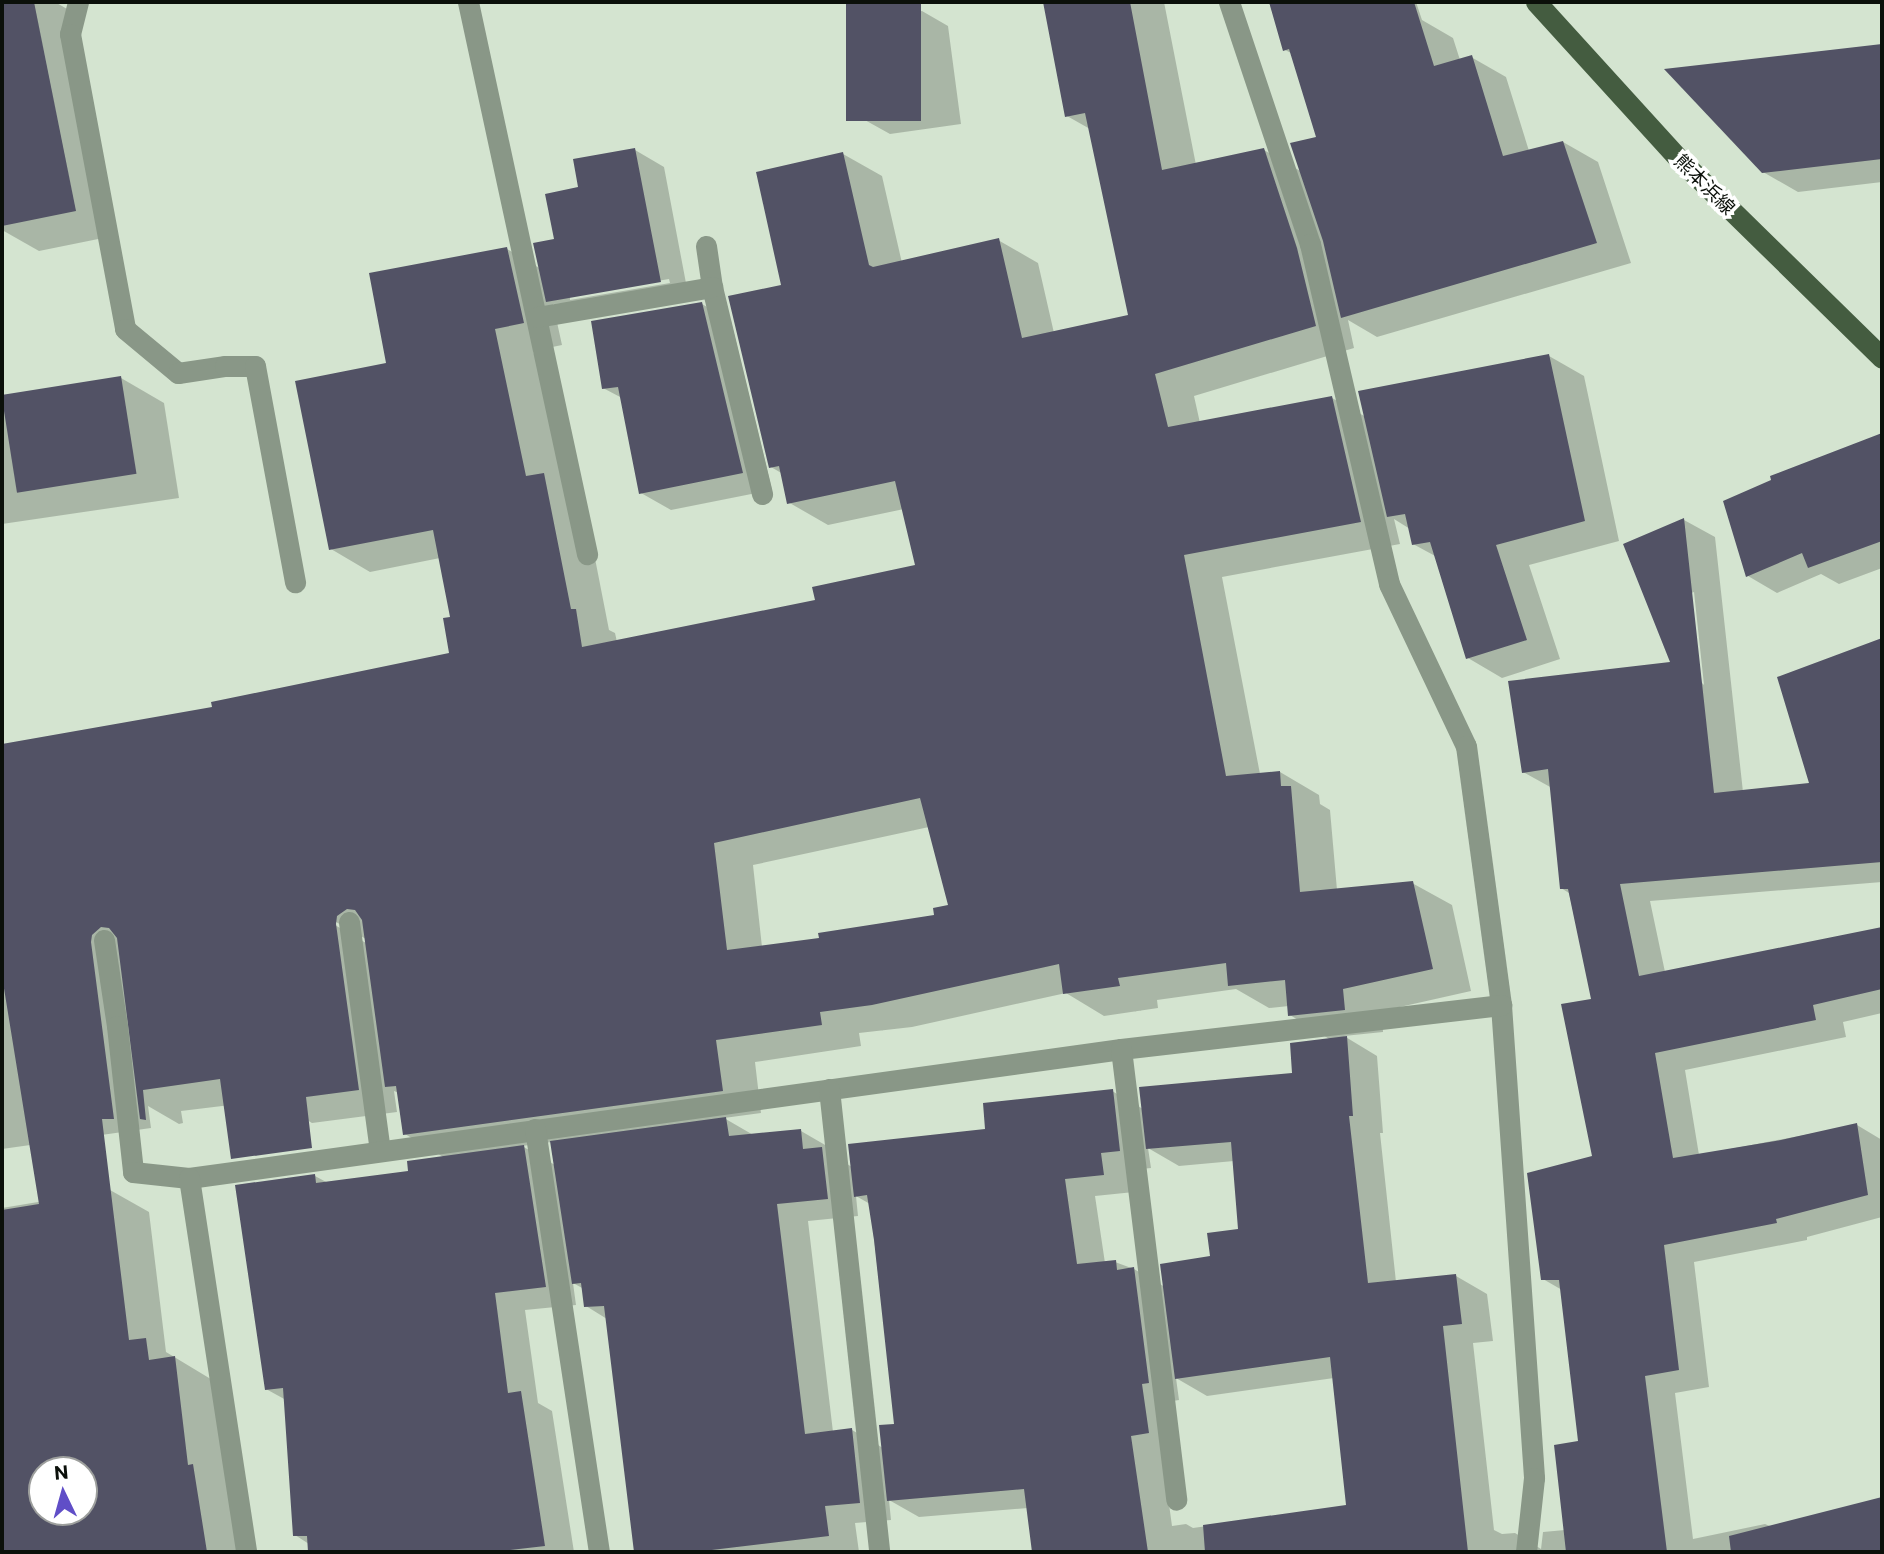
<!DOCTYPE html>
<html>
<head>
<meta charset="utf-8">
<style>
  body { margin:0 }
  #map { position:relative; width:1884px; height:1554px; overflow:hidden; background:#d4e4d0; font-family:Commissioner,"Noto Sans JP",sans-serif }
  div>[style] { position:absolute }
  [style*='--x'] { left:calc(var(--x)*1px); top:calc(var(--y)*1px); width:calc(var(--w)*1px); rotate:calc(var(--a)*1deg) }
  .shadow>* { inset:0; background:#0003 }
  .building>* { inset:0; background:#525265; transform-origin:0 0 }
  .minor>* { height:21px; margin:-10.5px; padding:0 10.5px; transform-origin:10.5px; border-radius:10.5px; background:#899787 }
  .major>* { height:21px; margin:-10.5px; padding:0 10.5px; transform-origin:10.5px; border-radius:10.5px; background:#445c40 }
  span { translate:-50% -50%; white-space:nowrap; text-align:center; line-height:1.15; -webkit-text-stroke:7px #fff; paint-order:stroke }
  .street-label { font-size:19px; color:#0b100a }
  .frame { position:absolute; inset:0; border:4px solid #0b100a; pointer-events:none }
  .north { position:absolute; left:28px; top:1456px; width:70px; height:70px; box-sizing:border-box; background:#fff; border:2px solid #9d9f9d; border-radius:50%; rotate:355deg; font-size:19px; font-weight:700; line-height:28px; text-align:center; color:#0b100a }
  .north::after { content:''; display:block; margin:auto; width:24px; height:32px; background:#604ec7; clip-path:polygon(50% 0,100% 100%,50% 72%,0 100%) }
</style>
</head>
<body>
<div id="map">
  <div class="shadow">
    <div style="clip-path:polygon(2px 2px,55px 2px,74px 13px,118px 235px,39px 251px,2px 230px)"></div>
    <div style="clip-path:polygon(847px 2px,912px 2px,913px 12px,922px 11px,948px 26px,961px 124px,890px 134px,863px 119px)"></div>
    <div style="clip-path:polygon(evenodd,1044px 2px,1164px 2px,1196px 165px,1264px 150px,1302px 172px,1318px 139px,1293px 54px,1285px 50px,1269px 2px,1416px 2px,1422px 20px,1453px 38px,1460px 60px,1471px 57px,1506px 77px,1529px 151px,1563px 142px,1598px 162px,1631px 263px,1377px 337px,1348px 320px,1354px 348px,1194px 396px,1200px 423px,1332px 398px,1366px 417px,1549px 356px,1584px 376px,1619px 541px,1529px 565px,1560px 659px,1502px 678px,1468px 658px,1437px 557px,1413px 544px,1410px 529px,1394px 519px,1400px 544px,1222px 577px,1260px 774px,1280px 772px,1319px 795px,1320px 804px,1330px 810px,1337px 890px,1412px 883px,1452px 905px,1471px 991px,1382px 1011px,1383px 1032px,1344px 1036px,1377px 1056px,1383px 1133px,1380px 1133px,1396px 1282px,1456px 1276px,1487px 1294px,1493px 1341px,1473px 1343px,1494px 1530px,1502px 1534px,1515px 1533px,1541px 1549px,1543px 1532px,1565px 1530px,1580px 1442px,1562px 1290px,1543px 1279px,1594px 1157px,1593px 1000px,1569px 893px,1561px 888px,1552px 788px,1523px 772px,1672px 663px,1684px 520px,1715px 537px,1743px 792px,1812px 785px,1868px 645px,1882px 654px,1882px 882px,1650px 901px,1665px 972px,1882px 929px,1882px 1013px,1843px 1022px,1846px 1037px,1685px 1070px,1699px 1155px,1857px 1125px,1882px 1140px,1882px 1217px,1807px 1237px,1807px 1240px,1694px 1262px,1709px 1387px,1675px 1393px,1693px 1539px,1765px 1524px,1772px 1527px,1882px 1499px,1882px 1552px,1034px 1552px,1028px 1508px,919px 1517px,889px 1500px,891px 1520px,855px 1523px,859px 1552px,636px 1552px,607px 1319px,586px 1306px,584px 1289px,573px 1283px,576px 1305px,525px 1310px,538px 1403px,552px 1411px,574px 1552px,310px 1552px,309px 1544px,295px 1535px,286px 1400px,266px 1389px,315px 1176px,328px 1183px,410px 1173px,445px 1158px,405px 1134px,399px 1093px,394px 1091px,397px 1112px,312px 1123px,287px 1108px,247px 1103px,181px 1111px,183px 1123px,179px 1124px,148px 1106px,151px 1128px,2px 1149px,2px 746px,214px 709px,451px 654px,452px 619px,440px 558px,370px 572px,331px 549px,389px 364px,507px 249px,541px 269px,580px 188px,635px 150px,664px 167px,689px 299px,553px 304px,562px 345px,533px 351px,583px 497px,609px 630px,615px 633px,617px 642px,817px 602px,917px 566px,904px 509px,828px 525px,788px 502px,783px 474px,771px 467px,783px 286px,843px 154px,882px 176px,902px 263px,998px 240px,1038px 263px,1054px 333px,1130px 316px,1090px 129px,1067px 116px,1044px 2px,669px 279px,670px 283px,570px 300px,570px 296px,669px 279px,1044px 2px,1694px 592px,1704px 685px,1700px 681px,1691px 593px,1694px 592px,1044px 2px,929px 827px,950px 907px,936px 916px,820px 940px,762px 947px,753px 865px,929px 827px,1044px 2px,329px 918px,366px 939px,366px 943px,328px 921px,329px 918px,1044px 2px,1236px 989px,1269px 1008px,1289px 1006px,1290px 1015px,1331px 1040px,1294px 1075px,1143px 1109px,1112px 1091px,987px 1131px,852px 1167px,832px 1155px,832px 1149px,801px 1131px,755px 1136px,724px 1118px,761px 1113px,755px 1062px,861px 1046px,859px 1033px,912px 1027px,1066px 993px,1104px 1016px,1158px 1008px,1157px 1000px,1236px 989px,1044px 2px,552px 1142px,555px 1165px,522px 1146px,552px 1142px,1044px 2px,1148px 1148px,1179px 1166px,1234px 1161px,1240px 1230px,1211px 1258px,1165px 1287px,1134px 1269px,1115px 1262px,1105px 1263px,1095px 1196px,1134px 1192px,1132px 1170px,1151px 1168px,1148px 1148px,1044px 2px,856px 1196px,870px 1204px,896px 1425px,883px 1448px,852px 1430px,833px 1432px,808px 1221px,858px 1216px,856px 1196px,1044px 2px,1176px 1378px,1207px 1396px,1334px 1378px,1348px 1506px,1193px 1528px,1186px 1524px,1172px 1526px,1162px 1453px,1173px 1401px,1179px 1400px,1176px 1378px)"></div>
    <div style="clip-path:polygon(1882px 46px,1882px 188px,1882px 182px,1798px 192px,1763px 172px,1668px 70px)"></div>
    <div style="clip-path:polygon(702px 304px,731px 321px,772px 490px,671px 510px,641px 493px,622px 398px,603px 388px)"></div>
    <div style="clip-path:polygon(121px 378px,164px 403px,179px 498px,2px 524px,2px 396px)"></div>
    <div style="clip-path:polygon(1882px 435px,1882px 568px,1839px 584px,1821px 574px,1777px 593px,1748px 576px,1772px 477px)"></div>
    <div style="clip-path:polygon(evenodd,110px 1190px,149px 1212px,166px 1352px,214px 1381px,242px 1552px,2px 1552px,2px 1208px,110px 1190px,42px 1470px,84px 1470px,84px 1512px,42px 1512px,42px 1470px)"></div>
  </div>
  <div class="building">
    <div style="clip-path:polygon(2px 2px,34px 2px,76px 211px,2px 226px)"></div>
    <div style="left:846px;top:2px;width:75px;height:119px"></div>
    <div style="clip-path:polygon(evenodd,1043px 2px,1130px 2px,1162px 170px,1264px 148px,1297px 248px,1316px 326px,1155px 374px,1168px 427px,1332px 396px,1361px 522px,1184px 555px,1226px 776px,1280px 771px,1281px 786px,1291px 786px,1300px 892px,1413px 881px,1433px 969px,1343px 989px,1345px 1010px,1288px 1016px,1285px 980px,1228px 986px,1226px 963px,1118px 978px,1120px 986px,1063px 994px,1059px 964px,872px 1005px,820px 1012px,822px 1025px,716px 1040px,723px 1091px,403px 1135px,396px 1086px,385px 1087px,362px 920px,355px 910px,347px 909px,337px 916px,336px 924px,359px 1090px,306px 1097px,312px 1148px,231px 1159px,220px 1079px,143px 1090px,146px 1120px,140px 1119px,117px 938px,109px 928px,101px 927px,92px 935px,91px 942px,114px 1119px,102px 1119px,129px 1340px,146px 1338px,149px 1360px,175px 1356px,188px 1465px,193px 1464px,207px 1552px,2px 1552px,2px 1210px,39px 1204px,2px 976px,2px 744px,212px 707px,211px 702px,449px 653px,443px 618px,450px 617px,433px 530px,329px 550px,295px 381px,386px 363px,369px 273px,507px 247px,524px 323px,495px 329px,526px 476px,544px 473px,571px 609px,576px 609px,582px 647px,815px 600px,812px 587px,915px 565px,895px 481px,787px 504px,779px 466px,769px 468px,728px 296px,781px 285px,756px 172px,843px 152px,869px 265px,873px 267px,999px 238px,1022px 338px,1128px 315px,1085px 113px,1065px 117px,1043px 2px,920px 798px,948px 905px,933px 908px,934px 915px,818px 933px,819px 938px,727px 950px,714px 843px,920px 798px,1043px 2px,42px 1470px,84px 1470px,84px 1512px,42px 1512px,42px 1470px)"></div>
    <div style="clip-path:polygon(1269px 2px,1414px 2px,1434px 66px,1472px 55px,1503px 156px,1563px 141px,1597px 243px,1341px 318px,1323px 241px,1290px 143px,1316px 137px,1289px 49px,1283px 51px)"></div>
    <div style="clip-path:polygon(1882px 44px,1882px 159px,1762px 173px,1664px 69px)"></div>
    <div style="clip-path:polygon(635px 148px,661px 282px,546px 302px,533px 243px,554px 239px,545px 194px,578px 187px,573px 159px)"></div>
    <div style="clip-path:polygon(702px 302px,743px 473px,639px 494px,618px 387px,602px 389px,591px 321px)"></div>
    <div style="clip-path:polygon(1549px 354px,1585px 521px,1496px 545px,1527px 640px,1466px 659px,1430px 542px,1412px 545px,1405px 514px,1387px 517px,1358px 391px)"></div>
    <div style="left:121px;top:376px;width:99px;height:121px;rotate:81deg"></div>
    <div style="clip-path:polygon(1882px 433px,1882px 541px,1808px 568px,1802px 553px,1746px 577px,1723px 501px,1771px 480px,1770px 476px)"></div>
    <div style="clip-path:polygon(1684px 518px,1714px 793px,1809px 783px,1777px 677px,1882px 638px,1882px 862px,1620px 884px,1639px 976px,1882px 927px,1882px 989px,1813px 1005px,1816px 1020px,1655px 1053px,1673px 1158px,1781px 1140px,1857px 1123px,1868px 1195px,1776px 1219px,1777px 1223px,1664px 1245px,1679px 1370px,1645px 1376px,1667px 1552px,1566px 1552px,1554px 1445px,1578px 1441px,1559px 1280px,1541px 1280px,1527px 1173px,1592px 1156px,1561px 1004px,1591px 999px,1568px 889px,1560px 889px,1548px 769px,1522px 773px,1508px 681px,1670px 662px,1623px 544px)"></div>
    <div style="clip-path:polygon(1347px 1036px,1353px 1116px,1349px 1116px,1368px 1283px,1456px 1274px,1462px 1324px,1443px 1326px,1468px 1552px,1205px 1552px,1203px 1525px,1346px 1505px,1330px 1357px,1175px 1379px,1160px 1264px,1210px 1256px,1207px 1233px,1238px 1229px,1231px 1142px,1146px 1149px,1139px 1087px,1292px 1073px,1290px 1043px)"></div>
    <div style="clip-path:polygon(1113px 1089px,1120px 1151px,1101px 1153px,1104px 1175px,1065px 1179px,1077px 1264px,1116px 1260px,1117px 1270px,1134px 1267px,1149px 1383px,1142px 1384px,1149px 1433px,1131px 1436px,1148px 1552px,1032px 1552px,1024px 1489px,887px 1501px,879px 1425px,894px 1424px,874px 1240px,867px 1195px,854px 1197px,848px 1144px,985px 1129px,983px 1103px)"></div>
    <div style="clip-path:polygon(726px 1117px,729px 1136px,801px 1129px,803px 1149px,822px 1147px,828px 1199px,777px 1204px,805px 1434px,852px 1428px,860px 1503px,825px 1506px,829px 1536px,695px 1552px,634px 1552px,604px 1306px,584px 1307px,581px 1283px,572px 1284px,550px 1141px)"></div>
    <div style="clip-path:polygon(524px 1145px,546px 1287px,495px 1293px,508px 1393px,521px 1391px,545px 1546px,494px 1552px,308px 1552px,307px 1536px,293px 1536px,283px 1388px,265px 1390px,235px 1185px,315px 1174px,316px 1183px,408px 1171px,407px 1161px)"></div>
    <div style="clip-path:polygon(1882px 1497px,1882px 1552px,1731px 1552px,1729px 1536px)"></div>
  </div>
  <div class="minor">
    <div style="--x:78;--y:2;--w:33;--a:104"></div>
    <div style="--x:70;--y:34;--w:300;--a:79.4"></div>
    <div style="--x:125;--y:329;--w:69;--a:39.7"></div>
    <div style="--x:178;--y:373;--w:48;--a:-8.5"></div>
    <div style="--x:225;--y:366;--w:30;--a:0"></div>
    <div style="--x:255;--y:366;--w:220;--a:79.5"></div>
    <div style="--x:468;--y:2;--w:565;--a:77.83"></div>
    <div style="--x:1229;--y:2;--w:255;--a:71.5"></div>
    <div style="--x:1310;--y:244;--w:349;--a:76.9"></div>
    <div style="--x:1389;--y:584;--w:179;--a:64.6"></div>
    <div style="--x:1466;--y:746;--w:261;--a:82.3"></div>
    <div style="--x:1501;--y:1005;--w:474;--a:86"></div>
    <div style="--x:1534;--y:1478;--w:74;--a:96.2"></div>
    <div style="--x:706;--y:246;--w:41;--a:81.7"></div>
    <div style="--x:712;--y:287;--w:213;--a:76.4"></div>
    <div style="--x:537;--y:317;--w:178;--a:-9.7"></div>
    <div style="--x:349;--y:922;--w:230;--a:82.3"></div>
    <div style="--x:104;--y:940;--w:87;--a:81.4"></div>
    <div style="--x:117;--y:1026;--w:147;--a:83.7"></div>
    <div style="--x:133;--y:1172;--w:56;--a:6.1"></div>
    <div style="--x:189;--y:1178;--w:941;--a:-7.88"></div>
    <div style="--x:1121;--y:1049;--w:383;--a:-6.6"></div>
    <div style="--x:1121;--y:1049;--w:454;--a:83"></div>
    <div style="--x:829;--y:1089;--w:466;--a:83.8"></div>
    <div style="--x:535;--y:1129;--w:428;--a:81.4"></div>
    <div style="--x:189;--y:1178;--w:378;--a:81.3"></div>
  </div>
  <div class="major">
    <div style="--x:1536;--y:2;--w:212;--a:47.7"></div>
    <div style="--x:1679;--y:159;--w:284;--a:44.4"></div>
  </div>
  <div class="street-label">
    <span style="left:1705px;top:184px;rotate:45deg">熊本浜線</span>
  </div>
  <div class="frame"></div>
  <div class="north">N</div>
</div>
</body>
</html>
